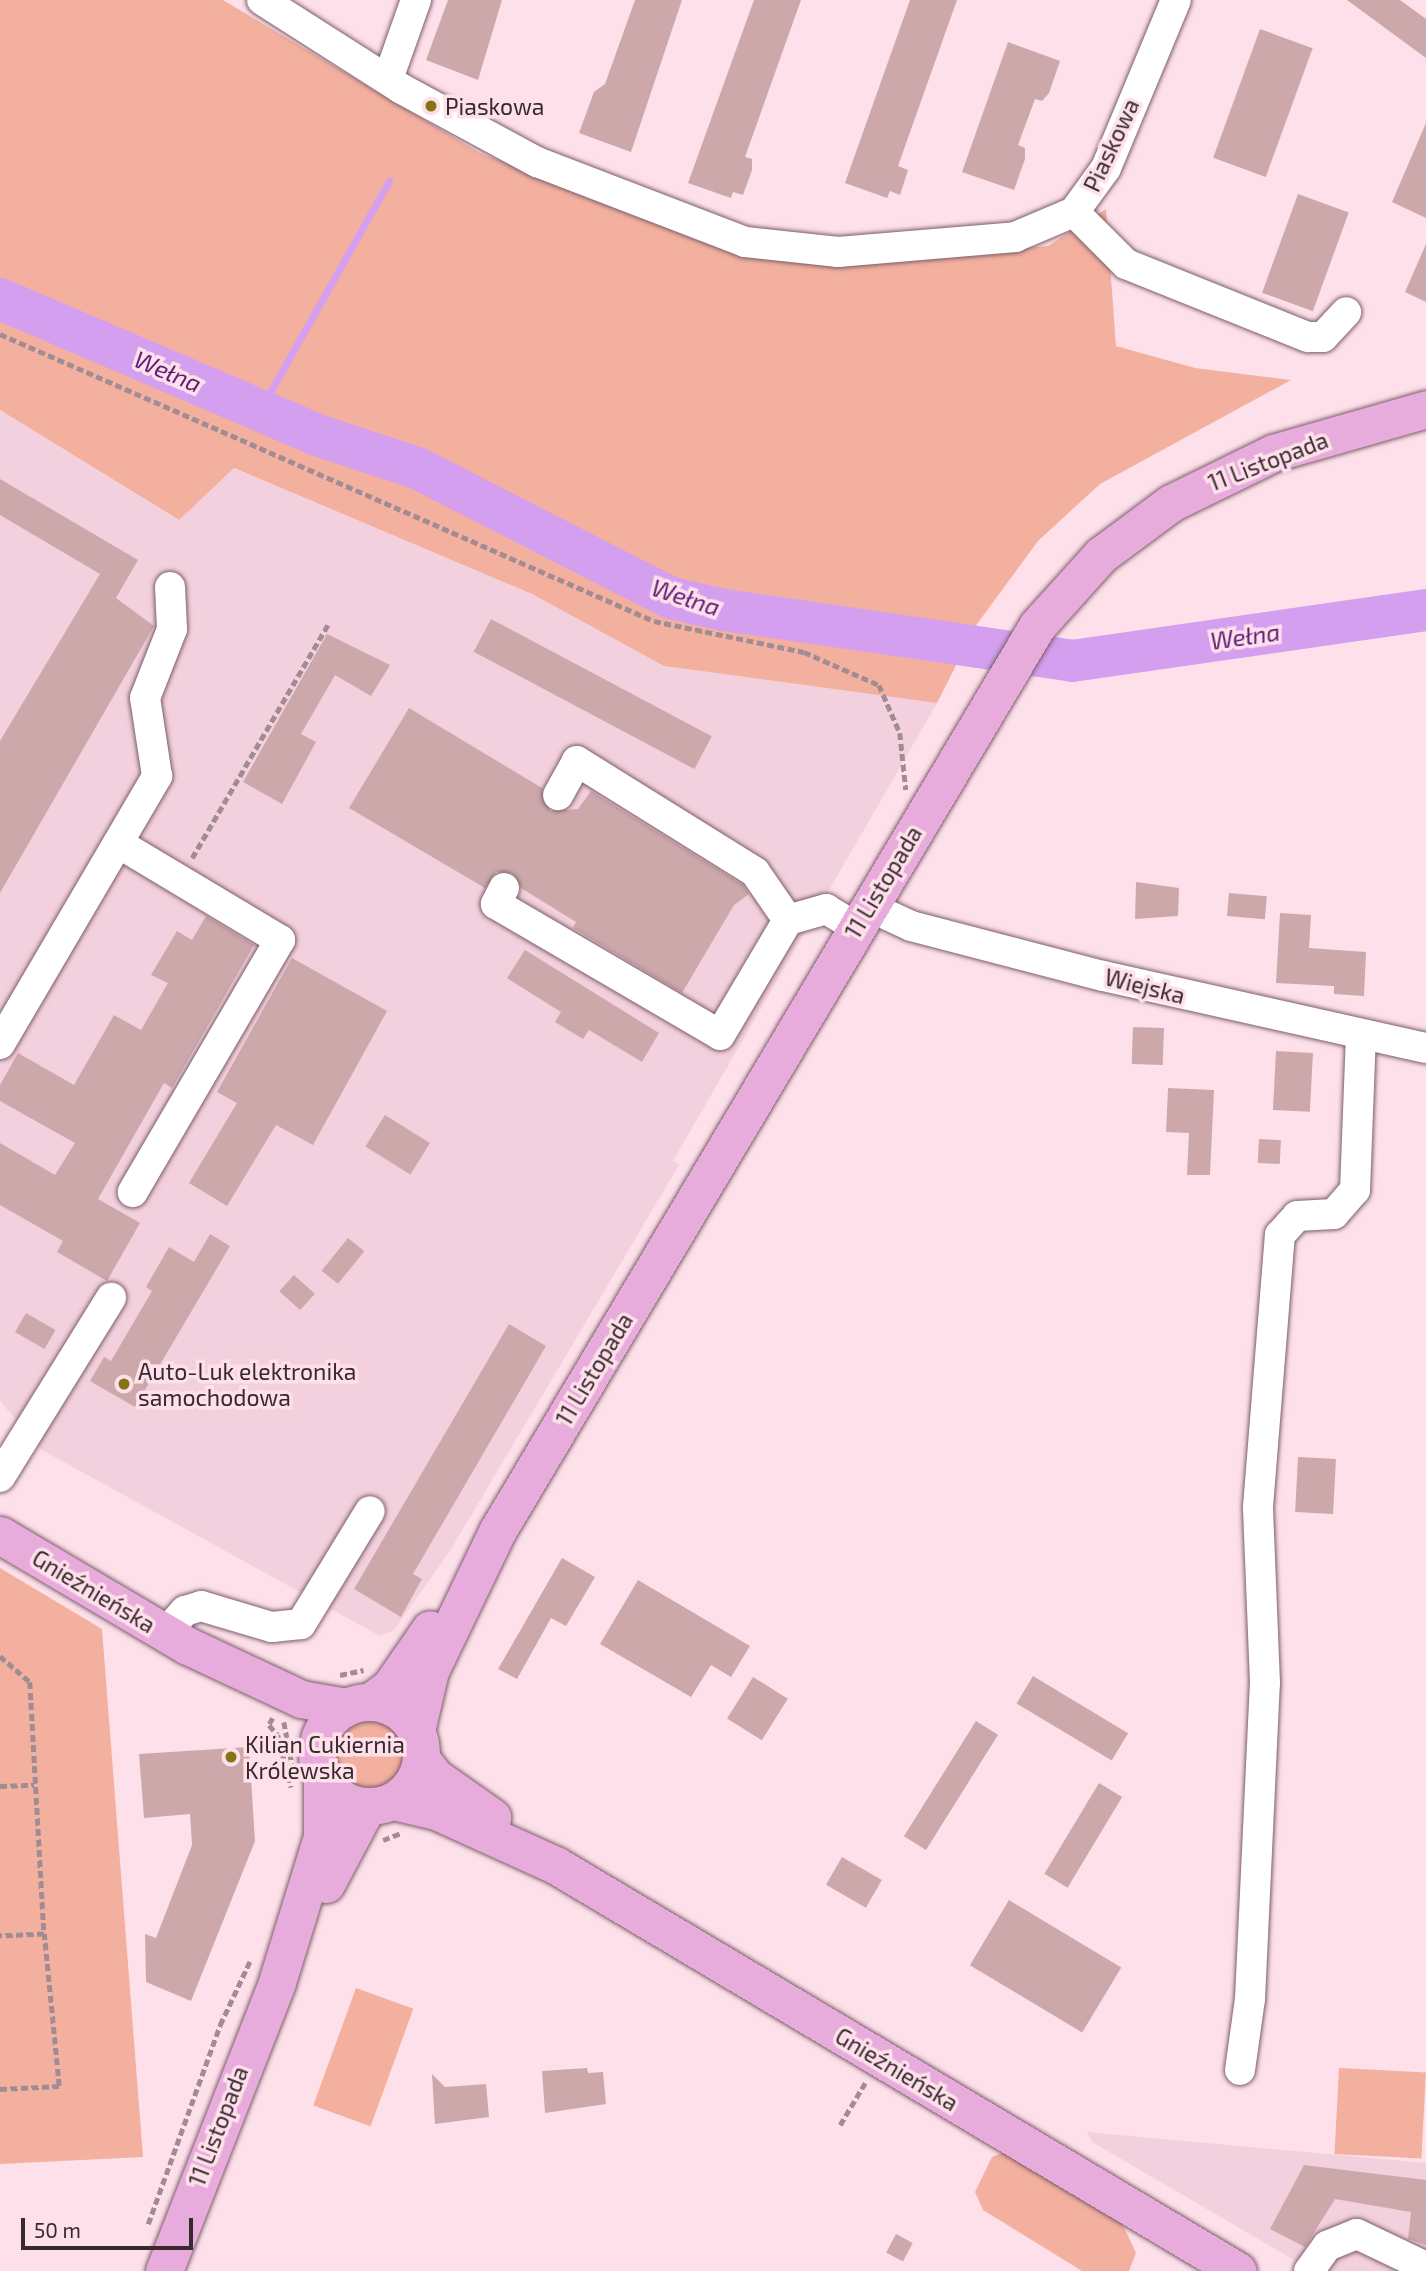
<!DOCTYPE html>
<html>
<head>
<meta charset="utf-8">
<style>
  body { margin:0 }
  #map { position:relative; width:1426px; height:2271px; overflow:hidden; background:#fde0ea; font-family:"Exo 2",sans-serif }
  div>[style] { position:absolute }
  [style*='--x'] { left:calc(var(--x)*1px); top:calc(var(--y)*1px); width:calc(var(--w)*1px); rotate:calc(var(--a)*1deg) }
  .built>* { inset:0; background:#f3d0dd }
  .green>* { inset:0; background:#f3b09f; transform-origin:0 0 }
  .round { border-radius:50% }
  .stream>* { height:7px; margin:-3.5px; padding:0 3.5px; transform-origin:3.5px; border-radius:3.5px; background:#d39fee }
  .river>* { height:42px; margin:-21px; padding:0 21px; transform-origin:21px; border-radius:21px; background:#d39fee }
  .building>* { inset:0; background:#cda8aa; transform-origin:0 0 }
  .path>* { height:4.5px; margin-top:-2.25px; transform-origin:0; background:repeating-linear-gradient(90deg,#a28c94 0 7px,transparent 0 10.5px) }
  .roads { filter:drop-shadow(0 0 2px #7d5e6a) drop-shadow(0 0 2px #7d5e6a) }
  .minor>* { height:30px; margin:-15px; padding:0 15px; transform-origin:15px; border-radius:15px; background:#fff }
  .major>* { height:37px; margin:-18.5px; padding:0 18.5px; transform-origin:18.5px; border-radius:18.5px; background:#e7acdc }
  .major>.ring { margin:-18.5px; padding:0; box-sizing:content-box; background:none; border:37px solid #e7acdc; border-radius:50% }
  .dots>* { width:19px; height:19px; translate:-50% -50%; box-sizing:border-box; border:4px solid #fde0ea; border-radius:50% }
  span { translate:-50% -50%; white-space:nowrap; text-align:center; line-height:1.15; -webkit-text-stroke:7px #fde0ea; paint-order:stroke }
  .poi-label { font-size:23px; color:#37292e }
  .left { translate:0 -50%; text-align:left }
  .street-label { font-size:23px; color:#37292e }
  .water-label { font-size:24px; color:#5c1b77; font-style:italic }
  .scale { position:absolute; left:21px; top:2218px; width:172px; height:32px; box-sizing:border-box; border:4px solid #37292e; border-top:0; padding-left:9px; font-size:21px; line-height:24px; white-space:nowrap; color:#37292e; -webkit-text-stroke:5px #fde0ea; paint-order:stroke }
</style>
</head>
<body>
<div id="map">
  <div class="built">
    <div style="clip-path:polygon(0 410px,178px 520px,233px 468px,532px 594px,664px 666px,937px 703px,673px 1161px,679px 1165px,450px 1551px,394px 1630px,380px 1636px,42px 1450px,0 1401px)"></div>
    <div style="clip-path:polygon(1087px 2132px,1426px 2163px,1426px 2271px,1313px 2271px,1092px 2142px)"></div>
  </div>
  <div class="green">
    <div style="clip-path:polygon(0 0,223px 0,480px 153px,749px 255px,827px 263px,1048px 246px,1106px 209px,1116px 346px,1195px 368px,1291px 380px,1100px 484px,1038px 541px,977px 624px,937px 703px,664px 666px,532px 594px,234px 468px,179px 520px,0 410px)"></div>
    <div style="clip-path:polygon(0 1568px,102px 1629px,143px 2157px,0 2164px)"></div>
    <div class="round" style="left:329px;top:1716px;width:78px;height:78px"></div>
    <div style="left:356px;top:1988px;width:61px;height:125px;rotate:20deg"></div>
    <div style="left:1339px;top:2068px;width:87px;height:86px;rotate:3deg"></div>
    <div style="clip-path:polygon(1007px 2151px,1121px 2221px,1136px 2253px,1129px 2271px,1082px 2271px,983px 2210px,975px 2192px,992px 2157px)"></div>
  </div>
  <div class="stream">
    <div style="--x:260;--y:410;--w:263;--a:-60.6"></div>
  </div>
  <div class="river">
    <div style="--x:0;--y:299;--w:345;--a:23.2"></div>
    <div style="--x:317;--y:435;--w:105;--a:18.3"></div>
    <div style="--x:417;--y:468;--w:285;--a:27.1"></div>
    <div style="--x:671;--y:598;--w:54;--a:12.8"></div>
    <div style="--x:724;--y:610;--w:352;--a:8.3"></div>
    <div style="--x:1072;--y:661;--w:358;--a:-8.2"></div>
  </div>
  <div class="building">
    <div style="clip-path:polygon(448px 0,502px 0,478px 80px,426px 60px)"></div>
    <div style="clip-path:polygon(635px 0,682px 0,631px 152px,579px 133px,594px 92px,605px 84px)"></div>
    <div style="clip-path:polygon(754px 0,801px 0,745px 157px,752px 159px,752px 170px,743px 195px,733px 192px,731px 198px,688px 183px)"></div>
    <div style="clip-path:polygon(910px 0,957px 0,898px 166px,908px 170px,900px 195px,890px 191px,887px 198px,845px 183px)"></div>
    <div style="clip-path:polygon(1347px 0,1400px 0,1426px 19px,1426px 58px)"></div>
    <div style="left:1260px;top:29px;width:56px;height:137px;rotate:20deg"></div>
    <div style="clip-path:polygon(1008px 42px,1060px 61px,1049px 93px,1042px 101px,1035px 99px,1018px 145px,1025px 148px,1025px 159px,1014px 190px,962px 172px)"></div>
    <div style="clip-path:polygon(1426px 123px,1426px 218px,1392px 202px)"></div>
    <div style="left:1298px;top:194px;width:54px;height:105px;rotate:20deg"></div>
    <div style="clip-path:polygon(1426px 244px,1426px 302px,1405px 292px)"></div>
    <div style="clip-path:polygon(0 479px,138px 560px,116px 598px,154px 626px,0 893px,0 741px,100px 574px,0 515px)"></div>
    <div style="left:491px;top:619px;width:250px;height:37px;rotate:28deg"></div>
    <div style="clip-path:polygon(327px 634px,390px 665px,371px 696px,335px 675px,301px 734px,316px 742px,282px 804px,243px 782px)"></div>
    <div style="clip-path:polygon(409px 708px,542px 788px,550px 811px,578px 809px,591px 791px,743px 885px,749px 894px,734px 905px,682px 993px,573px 928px,576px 922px,521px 888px,512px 873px,496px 872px,485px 888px,349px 808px)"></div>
    <div style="clip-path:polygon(1136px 882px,1179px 888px,1178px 916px,1135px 919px)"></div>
    <div style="left:1229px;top:893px;width:38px;height:23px;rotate:5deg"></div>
    <div style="clip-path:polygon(1280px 913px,1311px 915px,1309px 948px,1366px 952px,1364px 996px,1334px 994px,1334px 986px,1276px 983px)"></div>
    <div style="clip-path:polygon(206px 916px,254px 945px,172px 1088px,164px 1083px,98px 1199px,140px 1223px,107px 1281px,57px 1252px,63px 1241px,0 1205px,0 1143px,55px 1175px,75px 1143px,0 1101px,0 1085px,18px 1053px,74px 1085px,114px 1015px,141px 1030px,168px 983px,151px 975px,177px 931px,192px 940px)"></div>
    <div style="clip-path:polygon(525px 950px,659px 1033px,642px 1062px,589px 1030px,583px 1039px,555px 1022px,561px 1012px,507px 978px)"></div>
    <div style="clip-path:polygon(292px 958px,387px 1011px,313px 1145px,276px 1125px,227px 1206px,189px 1183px,237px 1103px,217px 1092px)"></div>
    <div style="left:1133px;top:1027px;width:31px;height:37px;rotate:2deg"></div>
    <div style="left:1276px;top:1051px;width:37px;height:59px;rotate:3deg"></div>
    <div style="clip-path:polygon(1168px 1088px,1214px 1090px,1210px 1175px,1187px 1175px,1189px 1133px,1166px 1132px)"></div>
    <div style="left:385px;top:1115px;width:53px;height:37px;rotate:32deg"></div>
    <div style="left:1259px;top:1139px;width:22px;height:24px;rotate:3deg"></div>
    <div style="clip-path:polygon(210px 1234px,230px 1246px,135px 1407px,90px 1381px,104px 1357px,111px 1361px,152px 1291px,146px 1287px,169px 1247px,194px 1262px)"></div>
    <div style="left:348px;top:1238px;width:21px;height:42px;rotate:39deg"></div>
    <div style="left:294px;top:1275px;width:28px;height:22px;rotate:42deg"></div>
    <div style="left:26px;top:1313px;width:34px;height:22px;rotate:30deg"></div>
    <div style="clip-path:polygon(509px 1324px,546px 1346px,413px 1574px,422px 1579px,401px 1617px,354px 1589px)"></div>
    <div style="left:1298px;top:1457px;width:38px;height:55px;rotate:3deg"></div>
    <div style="clip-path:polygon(562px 1558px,595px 1577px,566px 1626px,551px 1618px,517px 1679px,498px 1669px)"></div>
    <div style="clip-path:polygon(638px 1580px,750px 1646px,731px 1677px,711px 1665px,691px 1697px,600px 1644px)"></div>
    <div style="left:1033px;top:1676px;width:111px;height:32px;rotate:31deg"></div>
    <div style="left:753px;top:1677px;width:41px;height:49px;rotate:32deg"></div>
    <div style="left:976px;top:1721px;width:26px;height:136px;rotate:32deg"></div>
    <div style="clip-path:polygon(249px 1747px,255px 1841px,191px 2001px,146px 1982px,145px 1934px,156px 1938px,192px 1845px,190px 1814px,144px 1818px,139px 1754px)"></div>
    <div style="left:1099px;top:1783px;width:27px;height:106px;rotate:31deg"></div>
    <div style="left:842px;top:1857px;width:46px;height:32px;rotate:30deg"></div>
    <div style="left:1009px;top:1900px;width:131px;height:76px;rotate:31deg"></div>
    <div style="clip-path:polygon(587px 2068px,588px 2073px,603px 2072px,606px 2104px,545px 2113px,542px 2071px)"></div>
    <div style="clip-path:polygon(432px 2074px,445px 2087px,486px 2084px,489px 2117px,435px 2124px)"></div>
    <div style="clip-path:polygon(1304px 2165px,1426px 2180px,1426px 2245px,1408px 2239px,1411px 2212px,1335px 2199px,1305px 2247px,1270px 2229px)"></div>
    <div style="left:896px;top:2234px;width:19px;height:21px;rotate:28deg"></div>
  </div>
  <div class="path">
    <div style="--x:0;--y:334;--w:714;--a:23.69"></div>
    <div style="--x:654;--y:621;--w:153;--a:11.7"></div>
    <div style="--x:804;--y:652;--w:82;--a:23.7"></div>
    <div style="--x:879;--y:685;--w:52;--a:66.4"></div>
    <div style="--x:900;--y:733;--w:57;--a:84"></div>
    <div style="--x:192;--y:858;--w:271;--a:-59.8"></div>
    <div style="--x:0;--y:1656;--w:40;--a:41"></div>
    <div style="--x:30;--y:1682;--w:252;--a:86.8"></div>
    <div style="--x:44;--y:1934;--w:44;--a:177.4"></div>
    <div style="--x:340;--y:1675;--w:24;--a:-12"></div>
    <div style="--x:273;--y:1718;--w:8;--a:120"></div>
    <div style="--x:269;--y:1725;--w:13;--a:48"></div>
    <div style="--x:278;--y:1735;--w:54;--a:76"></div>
    <div style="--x:284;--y:1722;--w:48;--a:79.2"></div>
    <div style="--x:0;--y:1786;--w:34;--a:-2"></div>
    <div style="--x:383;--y:1840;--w:19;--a:-21"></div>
    <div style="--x:0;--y:2089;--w:59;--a:-2.9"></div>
    <div style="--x:59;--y:2086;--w:153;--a:-95.6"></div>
    <div style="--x:840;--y:2125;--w:49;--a:-59.2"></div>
    <div style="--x:148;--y:2224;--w:212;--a:-70.1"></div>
    <div style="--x:220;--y:2025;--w:71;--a:-64.9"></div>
  </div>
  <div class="roads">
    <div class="minor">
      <div style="--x:262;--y:0;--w:164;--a:32.5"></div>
      <div style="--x:400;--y:88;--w:156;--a:28.4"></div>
      <div style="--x:537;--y:162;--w:223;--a:21"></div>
      <div style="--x:745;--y:242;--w:94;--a:6.1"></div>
      <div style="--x:838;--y:252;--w:178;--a:-4.8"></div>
      <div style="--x:1015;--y:237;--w:64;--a:-23"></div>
      <div style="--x:1074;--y:212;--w:54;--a:-54"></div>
      <div style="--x:1106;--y:168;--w:182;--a:-67.4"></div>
      <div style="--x:388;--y:79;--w:84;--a:-70.5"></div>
      <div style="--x:1074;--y:212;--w:74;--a:45"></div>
      <div style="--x:1126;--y:264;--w:196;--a:21.9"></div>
      <div style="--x:1308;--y:337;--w:15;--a:0"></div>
      <div style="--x:1323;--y:337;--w:34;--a:-47"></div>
      <div style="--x:118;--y:843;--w:189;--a:30.9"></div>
      <div style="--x:280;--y:940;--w:292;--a:120.3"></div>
      <div style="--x:504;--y:888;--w:18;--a:117"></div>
      <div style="--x:496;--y:904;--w:259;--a:30.3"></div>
      <div style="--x:720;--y:1035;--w:134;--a:-59.4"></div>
      <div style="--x:788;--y:920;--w:58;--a:-124.5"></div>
      <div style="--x:755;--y:872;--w:210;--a:-148.1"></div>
      <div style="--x:577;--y:761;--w:39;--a:119"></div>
      <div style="--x:870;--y:907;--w:45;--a:24.9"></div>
      <div style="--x:911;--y:926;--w:198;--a:14.6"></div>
      <div style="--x:1103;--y:976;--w:331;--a:12.6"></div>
      <div style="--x:788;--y:920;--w:40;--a:-16"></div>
      <div style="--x:826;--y:909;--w:35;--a:31"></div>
      <div style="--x:0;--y:1044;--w:311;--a:-59.6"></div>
      <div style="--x:157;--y:776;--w:79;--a:-98.7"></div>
      <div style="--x:145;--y:698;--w:74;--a:-68.6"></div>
      <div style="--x:172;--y:629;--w:42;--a:-92.7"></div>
      <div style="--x:0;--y:1477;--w:211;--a:-58.2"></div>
      <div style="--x:165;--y:1633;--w:30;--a:-48"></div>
      <div style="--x:185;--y:1611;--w:17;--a:-17"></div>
      <div style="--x:201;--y:1606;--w:74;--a:16.5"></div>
      <div style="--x:272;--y:1627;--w:29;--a:-6"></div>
      <div style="--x:301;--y:1624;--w:132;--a:-58.6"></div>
      <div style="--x:1240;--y:2070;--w:72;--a:-82"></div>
      <div style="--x:1250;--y:1999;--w:316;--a:-87.3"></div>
      <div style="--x:1265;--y:1683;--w:176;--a:-92.3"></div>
      <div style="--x:1258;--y:1507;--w:273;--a:-85.4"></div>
      <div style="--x:1280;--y:1235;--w:25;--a:-48"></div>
      <div style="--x:1297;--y:1216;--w:37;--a:-3"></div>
      <div style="--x:1334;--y:1214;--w:32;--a:-49"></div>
      <div style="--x:1355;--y:1190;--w:155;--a:-87.8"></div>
      <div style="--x:1309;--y:2271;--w:31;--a:-54"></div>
      <div style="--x:1327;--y:2246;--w:32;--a:-22"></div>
      <div style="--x:1357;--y:2234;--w:76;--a:25.6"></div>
    </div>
    <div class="major">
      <div style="--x:0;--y:1535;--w:218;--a:30.6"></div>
      <div style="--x:188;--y:1646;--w:125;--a:25.1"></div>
      <div style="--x:301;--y:1699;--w:46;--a:10.1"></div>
      <div class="ring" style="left:317px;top:1702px;width:67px;height:67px"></div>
      <div style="--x:370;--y:1702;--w:25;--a:-37"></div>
      <div style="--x:390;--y:1687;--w:70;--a:-55.4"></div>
      <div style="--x:416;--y:1731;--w:62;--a:-76.9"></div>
      <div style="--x:430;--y:1671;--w:157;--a:-64.3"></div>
      <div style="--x:498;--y:1530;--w:1052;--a:-59.19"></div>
      <div style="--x:1037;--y:626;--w:96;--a:-48"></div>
      <div style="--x:1101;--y:555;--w:87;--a:-36.6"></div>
      <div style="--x:1171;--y:503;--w:114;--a:-26.1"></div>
      <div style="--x:1273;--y:453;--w:159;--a:-16"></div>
      <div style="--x:421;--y:1759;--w:23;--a:52"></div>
      <div style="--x:435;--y:1777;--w:70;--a:35.1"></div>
      <div style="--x:393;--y:1801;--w:44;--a:13.1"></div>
      <div style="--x:436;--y:1811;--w:133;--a:24.4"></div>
      <div style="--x:557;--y:1866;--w:792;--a:30.74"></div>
      <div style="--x:326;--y:1884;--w:87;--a:-62"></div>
      <div style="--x:164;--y:2271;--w:310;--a:-68.6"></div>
      <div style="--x:277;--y:1982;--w:152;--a:-72.8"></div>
      <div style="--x:322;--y:1837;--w:58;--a:-90"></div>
    </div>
  </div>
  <div class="dots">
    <div style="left:431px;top:106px;background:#877214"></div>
    <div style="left:124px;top:1384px;background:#877214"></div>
    <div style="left:231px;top:1757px;background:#877214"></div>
  </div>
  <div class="poi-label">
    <span class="left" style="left:445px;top:106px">Piaskowa</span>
    <span class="left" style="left:138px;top:1384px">Auto-Luk elektronika<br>samochodowa</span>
    <span class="left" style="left:245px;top:1757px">Kilian Cukiernia<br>Królewska</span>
  </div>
  <div class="street-label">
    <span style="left:1111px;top:145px;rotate:-65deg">Piaskowa</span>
    <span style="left:1268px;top:461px;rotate:-21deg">11 Listopada</span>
    <span style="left:883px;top:882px;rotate:-59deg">11 Listopada</span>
    <span style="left:1145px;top:986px;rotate:14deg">Wiejska</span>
    <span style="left:594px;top:1369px;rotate:-59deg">11 Listopada</span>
    <span style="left:94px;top:1591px;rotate:31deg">Gnieźnieńska</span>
    <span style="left:897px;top:2069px;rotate:31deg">Gnieźnieńska</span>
    <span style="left:218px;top:2126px;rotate:-69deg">11 Listopada</span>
  </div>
  <div class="water-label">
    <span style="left:168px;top:371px;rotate:23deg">Wełna</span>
    <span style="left:686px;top:597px;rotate:18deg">Wełna</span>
    <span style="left:1245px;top:636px;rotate:-8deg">Wełna</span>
  </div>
  <div class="scale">50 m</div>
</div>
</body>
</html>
